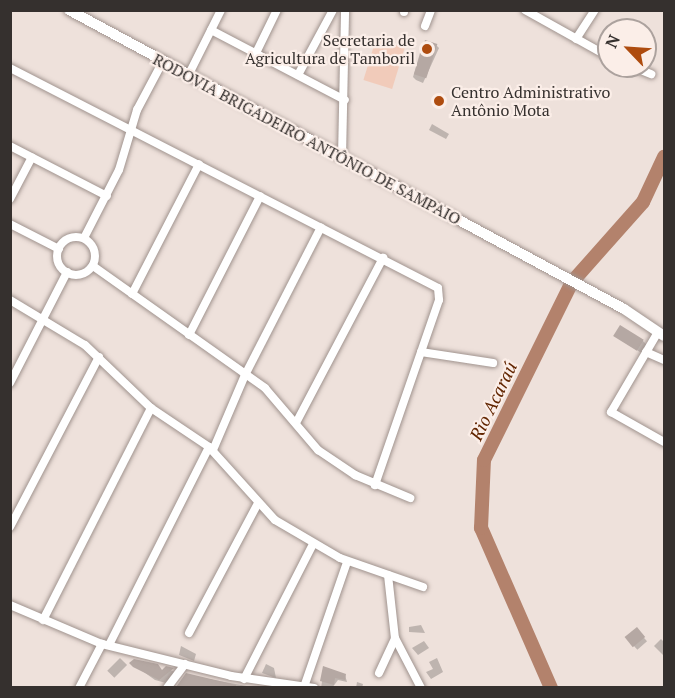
<!DOCTYPE html>
<html>
<head>
<meta charset="utf-8">
<style>
  body { margin:0 }
  #map { position:relative; width:675px; height:698px; overflow:hidden; background:#eee1db; font-family:"PT Serif",serif }
  div>[style] { position:absolute }
  [style*='--x'] { left:calc(var(--x)*1px); top:calc(var(--y)*1px); width:calc(var(--w)*1px); rotate:calc(var(--a)*1deg) }
  .green>* { inset:0; background:#f1cbba; transform-origin:0 0 }
  .shadow>* { inset:0; background:#0003; transform-origin:0 0 }
  .river>* { height:14px; margin:-7px; padding:0 7px; transform-origin:7px; border-radius:7px; background:#b3826c }
  .building>* { inset:0; background:#b5a8a3; transform-origin:0 0 }
  .roads { filter:drop-shadow(0 0 2px #a0938e) drop-shadow(0 0 2px #a0938e) }
  .minor>* { height:8px; margin:-4px; padding:0 4px; transform-origin:4px; border-radius:4px; background:#fff }
  .minor>.ring { margin:-4px; padding:0; box-sizing:content-box; background:none; border:8px solid #fff; border-radius:50% }
  .major>* { height:10px; margin:-5px; padding:0 5px; transform-origin:5px; border-radius:5px; background:#fff }
  .dots>* { width:16px; height:16px; translate:-50% -50%; box-sizing:border-box; border:3px solid #fbeee8; border-radius:50% }
  span { translate:-50% -50%; white-space:nowrap; text-align:center; line-height:1.15; -webkit-text-stroke:4.5px #fbeee8; paint-order:stroke }
  .poi-label { font-size:16px; color:#35302e }
  .right { translate:-100% -50%; text-align:right }
  .left { translate:0 -50%; text-align:left }
  .street-label { font-size:16px; color:#35302e }
  .water-label { font-size:18px; color:#622500; font-style:italic }
  .frame { position:absolute; inset:0; border:12px solid #35302e; pointer-events:none }
  .north { position:absolute; left:597px; top:18px; width:60px; height:60px; box-sizing:border-box; background:#fbeee8; border:2px solid #aca29e; border-radius:50%; rotate:295deg; font-size:16px; font-weight:700; line-height:24px; text-align:center; color:#35302e }
  .north::after { content:''; display:block; margin:auto; width:21px; height:27px; background:#ae4c0f; clip-path:polygon(50% 0,100% 100%,50% 72%,0 100%) }
</style>
</head>
<body>
<div id="map">
  <div class="green">
    <div style="left:376px;top:39px;width:30px;height:43px;rotate:17deg"></div>
  </div>
  <div class="shadow">
    <div style="clip-path:polygon(436px 45px,439px 48px,423px 83px,416px 80px,413px 77px,422px 46px)"></div>
    <div style="clip-path:polygon(432px 124px,449px 134px,446px 139px,429px 130px)"></div>
    <div style="clip-path:polygon(615px 336px,643px 341px,648px 346px,643px 354px)"></div>
    <div style="clip-path:polygon(421px 625px,425px 633px,409px 632px,409px 627px)"></div>
    <div style="left:637px;top:630px;width:15px;height:13px;rotate:48deg"></div>
    <div style="clip-path:polygon(661px 639px,664px 642px,663px 655px,654px 646px)"></div>
    <div style="clip-path:polygon(424px 641px,429px 648px,418px 655px,412px 648px)"></div>
    <div style="clip-path:polygon(181px 646px,196px 654px,194px 661px,179px 655px)"></div>
    <div style="left:120px;top:658px;width:10px;height:18px;rotate:45deg"></div>
    <div style="clip-path:polygon(437px 658px,443px 672px,431px 679px,426px 672px,433px 669px,429px 662px)"></div>
    <div style="clip-path:polygon(266px 664px,274px 668px,276px 678px,262px 673px)"></div>
    <div style="clip-path:polygon(134px 665px,163px 672px,166px 668px,175px 672px,166px 683px,155px 680px)"></div>
    <div style="clip-path:polygon(324px 668px,345px 675px,347px 682px,338px 680px,332px 688px,321px 688px)"></div>
    <div style="clip-path:polygon(187px 675px,258px 688px,179px 688px)"></div>
    <div style="clip-path:polygon(357px 682px,363px 684px,362px 688px,356px 688px)"></div>
  </div>
  <div class="river">
    <div style="--x:551;--y:688;--w:175;--a:-113.6"></div>
    <div style="--x:481;--y:528;--w:68;--a:-87.5"></div>
    <div style="--x:484;--y:460;--w:199;--a:-63.7"></div>
    <div style="--x:572;--y:282;--w:107;--a:-48.4"></div>
    <div style="--x:643;--y:202;--w:50;--a:-65"></div>
  </div>
  <div class="building">
    <div style="left:425px;top:40px;width:13px;height:36px;rotate:18deg"></div>
    <div style="left:620px;top:325px;width:28px;height:13px;rotate:32deg"></div>
    <div style="left:637px;top:627px;width:13px;height:16px;rotate:51deg"></div>
    <div style="clip-path:polygon(134px 659px,158px 664px,162px 670px,166px 666px,174px 668px,159px 680px,133px 667px,129px 663px)"></div>
    <div style="clip-path:polygon(323px 666px,346px 674px,345px 680px,335px 678px,334px 685px,320px 681px)"></div>
    <div style="clip-path:polygon(186px 673px,236px 685px,236px 687px,176px 687px)"></div>
  </div>
  <div class="roads">
    <div class="minor">
      <div style="--x:525;--y:10;--w:96;--a:29.2"></div>
      <div style="--x:404;--y:12;--w:2;--a:-90"></div>
      <div style="--x:425;--y:26;--w:17;--a:-69"></div>
      <div style="--x:211;--y:30;--w:151;--a:27.6"></div>
      <div style="--x:576;--y:39;--w:35;--a:-57"></div>
      <div style="--x:256;--y:53;--w:48;--a:-64"></div>
      <div style="--x:631;--y:66;--w:22;--a:22"></div>
      <div style="--x:10;--y:68;--w:481;--a:27.2"></div>
      <div style="--x:438;--y:288;--w:12;--a:85"></div>
      <div style="--x:439;--y:300;--w:196;--a:109.1"></div>
      <div style="--x:189;--y:74;--w:72;--a:-63.4"></div>
      <div style="--x:298;--y:75;--w:74;--a:-61.7"></div>
      <div style="--x:10;--y:146;--w:109;--a:27.3"></div>
      <div style="--x:342;--y:157;--w:147;--a:-88.8"></div>
      <div style="--x:10;--y:199;--w:47;--a:-62.4"></div>
      <div style="--x:10;--y:224;--w:55;--a:27"></div>
      <div class="ring" style="left:57px;top:237px;width:30px;height:30px"></div>
      <div style="--x:84;--y:238;--w:76;--a:-62.8"></div>
      <div style="--x:119;--y:170;--w:63;--a:-73.3"></div>
      <div style="--x:137;--y:110;--w:55;--a:-62"></div>
      <div style="--x:93;--y:266;--w:211;--a:35.3"></div>
      <div style="--x:265;--y:388;--w:82;--a:49.5"></div>
      <div style="--x:318;--y:450;--w:45;--a:34"></div>
      <div style="--x:355;--y:475;--w:60;--a:22.7"></div>
      <div style="--x:132;--y:294;--w:146;--a:-62.7"></div>
      <div style="--x:10;--y:300;--w:87;--a:31"></div>
      <div style="--x:85;--y:345;--w:91;--a:43.7"></div>
      <div style="--x:151;--y:408;--w:70;--a:33.9"></div>
      <div style="--x:209;--y:447;--w:98;--a:47.9"></div>
      <div style="--x:275;--y:520;--w:75;--a:30.3"></div>
      <div style="--x:340;--y:558;--w:88;--a:19.3"></div>
      <div style="--x:658;--y:332;--w:93;--a:120.4"></div>
      <div style="--x:611;--y:412;--w:61;--a:29.5"></div>
      <div style="--x:189;--y:335;--w:156;--a:-62.9"></div>
      <div style="--x:421;--y:352;--w:73;--a:8.7"></div>
      <div style="--x:646;--y:352;--w:20;--a:24"></div>
      <div style="--x:10;--y:383;--w:125;--a:-62.8"></div>
      <div style="--x:296;--y:423;--w:187;--a:-62.2"></div>
      <div style="--x:213;--y:450;--w:82;--a:-66.9"></div>
      <div style="--x:245;--y:375;--w:166;--a:-62.8"></div>
      <div style="--x:10;--y:527;--w:192;--a:-62.4"></div>
      <div style="--x:388;--y:575;--w:63;--a:83.7"></div>
      <div style="--x:395;--y:638;--w:56;--a:62.5"></div>
      <div style="--x:10;--y:605;--w:100;--a:23"></div>
      <div style="--x:102;--y:644;--w:133;--a:13.9"></div>
      <div style="--x:231;--y:676;--w:84;--a:8.2"></div>
      <div style="--x:43;--y:620;--w:238;--a:-63"></div>
      <div style="--x:189;--y:633;--w:147;--a:-62"></div>
      <div style="--x:109;--y:645;--w:222;--a:-63.2"></div>
      <div style="--x:379;--y:673;--w:38;--a:-65"></div>
      <div style="--x:244;--y:679;--w:152;--a:-62.9"></div>
      <div style="--x:304;--y:687;--w:132;--a:-71"></div>
      <div style="--x:79;--y:688;--w:50;--a:-62.4"></div>
      <div style="--x:167;--y:688;--w:30;--a:-53"></div>
    </div>
    <div class="major">
      <div style="--x:69;--y:10;--w:630;--a:28.31"></div>
      <div style="--x:624;--y:309;--w:48;--a:34"></div>
    </div>
  </div>
  <div class="dots">
    <div style="left:427px;top:49px;background:#ae4c0f"></div>
    <div style="left:439px;top:101px;background:#ae4c0f"></div>
  </div>
  <div class="poi-label">
    <span class="right" style="left:415px;top:49px">Secretaria de<br>Agricultura de Tamboril</span>
    <span class="left" style="left:451px;top:101px">Centro Administrativo<br>Antônio Mota</span>
  </div>
  <div class="street-label">
    <span style="left:307px;top:139px;rotate:28deg">RODOVIA BRIGADEIRO ANTÔNIO DE SAMPAIO</span>
  </div>
  <div class="water-label">
    <span style="left:493px;top:401px;rotate:-64deg">Rio Acaraú</span>
  </div>
  <div class="frame"></div>
  <div class="north">N</div>
</div>
</body>
</html>
